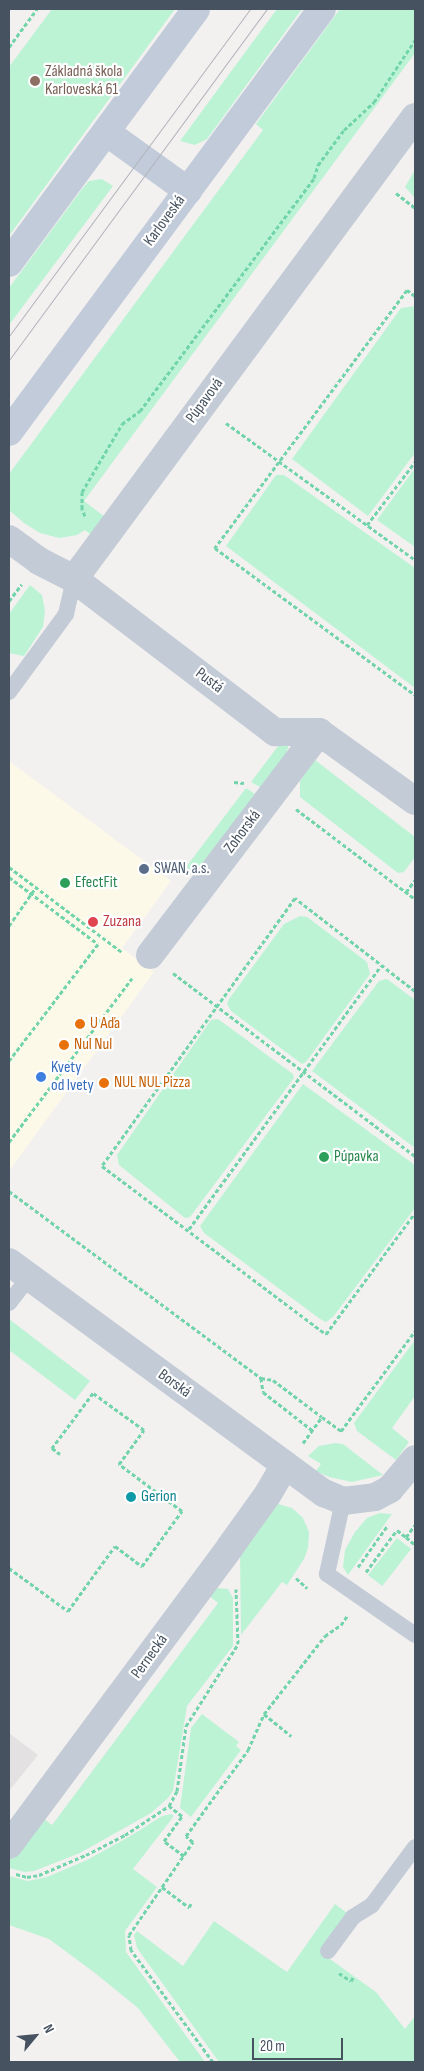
<!DOCTYPE html>
<html>
<head>
<meta charset="utf-8">
<style>
  body { margin:0 }
  #map { position:relative; width:424px; height:2071px; overflow:hidden; background:#f3f0f0; font-family:"Sofia Sans Condensed",sans-serif }
  div>[style] { position:absolute }
  [style*='--x'] { left:calc(var(--x)*1px); top:calc(var(--y)*1px); width:calc(var(--w)*1px); rotate:calc(var(--a)*1deg) }
  .commercial>* { inset:0; background:#fdf9e9 }
  .education>* { inset:0; background:#e4e1e2 }
  .green>* { inset:0; background:#bcf3d5; transform-origin:0 0 }
  .path>* { height:3px; margin-top:-1.5px; transform-origin:0; background:repeating-linear-gradient(90deg,#71d4aa 0 4px,transparent 0 6.5px) }
  .lane>* { height:16px; margin:-8px; padding:0 8px; transform-origin:8px; border-radius:8px; background:#c3cbd6 }
  .street>* { height:28px; margin:-14px; padding:0 14px; transform-origin:14px; border-radius:14px; background:#c3cbd6 }
  .secondary>* { height:28px; margin:-14px; padding:0 14px; transform-origin:14px; border-radius:14px; background:#c1cbda }
  .tram>* { height:1px; margin:-0.5px; padding:0 0.5px; transform-origin:0.5px; border-radius:0.5px; background:#b2b4bb }
  .path-bridge>* { height:3px; margin-top:-1.5px; transform-origin:0; background:repeating-linear-gradient(90deg,#71d4aa 0 4px,transparent 0 6.5px) }
  .dots>* { width:14px; height:14px; translate:-50% -50%; box-sizing:border-box; border:2px solid #fff; border-radius:50% }
  span { translate:-50% -50%; white-space:nowrap; text-align:center; line-height:1.15; -webkit-text-stroke:4.5px #fff; paint-order:stroke }
  .education-label { font-size:16px; color:#785e54 }
  .left { translate:0 -50%; text-align:left }
  .street-label { font-size:16px; color:#46525f }
  .service-label { font-size:16px; color:#4e5e75 }
  .leisure-label { font-size:16px; color:#27864d }
  .health-label { font-size:16px; color:#be3a42 }
  .food-label { font-size:16px; color:#c56008 }
  .shop-label { font-size:16px; color:#366cbe }
  .culture-label { font-size:16px; color:#0d838f }
  .frame { position:absolute; inset:0; border:10px solid #46525f; pointer-events:none }
  .north { position:absolute; left:10px; top:2011px; width:50px; height:50px; -webkit-text-stroke:4px #fff; paint-order:stroke; rotate:62deg; font-size:14px; font-weight:700; line-height:20px; text-align:center; color:#46525f }
  .north::after { content:''; display:block; margin:auto; width:18px; height:22px; background:#46525f; clip-path:polygon(50% 0,100% 100%,50% 72%,0 100%) }
  .scale { position:absolute; left:252px; top:2038px; width:91px; height:22px; box-sizing:border-box; border:2px solid #46525f; border-top:0; padding-left:6px; font-size:15px; line-height:18px; white-space:nowrap; color:#46525f; -webkit-text-stroke:4px #fff; paint-order:stroke }
</style>
</head>
<body>
<div id="map">
  <div class="commercial">
    <div style="clip-path:polygon(9px 761px,171px 881px,122px 948px,154px 972px,9px 1171px)"></div>
  </div>
  <div class="education">
    <div style="clip-path:polygon(9px 1733px,38px 1755px,9px 1791px)"></div>
  </div>
  <div class="green">
    <div style="clip-path:polygon(52px 9px,175px 9px,9px 236px,9px 67px)"></div>
    <div style="clip-path:polygon(277px 9px,302px 9px,207px 139px,195px 145px,180px 141px)"></div>
    <div style="clip-path:polygon(340px 9px,415px 9px,415px 53px,84px 501px,109px 520px,92px 536px,85px 530px,77px 535px,59px 538px,40px 533px,24px 523px,9px 510px,9px 474px,263px 130px,256px 124px)"></div>
    <div style="clip-path:polygon(415px 170px,415px 198px,405px 187px)"></div>
    <div style="clip-path:polygon(102px 179px,113px 186px,9px 325px,9px 288px,82px 189px,89px 181px)"></div>
    <div style="clip-path:polygon(415px 306px,415px 453px,368px 516px,292px 459px,401px 308px)"></div>
    <div style="clip-path:polygon(415px 468px,415px 547px,377px 520px)"></div>
    <div style="clip-path:polygon(276px 475px,284px 475px,415px 568px,415px 688px,226px 546px)"></div>
    <div style="clip-path:polygon(30px 585px,42px 595px,45px 611px,43px 627px,24px 656px,9px 653px,9px 614px)"></div>
    <div style="clip-path:polygon(285px 741px,289px 744px,286px 755px,260px 787px,251px 782px,278px 746px)"></div>
    <div style="clip-path:polygon(315px 760px,415px 837px,415px 857px,404px 872px,398px 873px,300px 797px,300px 781px)"></div>
    <div style="clip-path:polygon(246px 788px,255px 794px,199px 872px,194px 872px,186px 867px)"></div>
    <div style="clip-path:polygon(300px 916px,307px 917px,367px 962px,370px 974px,306px 1062px,302px 1064px,231px 1011px,227px 1004px,229px 999px,284px 924px)"></div>
    <div style="clip-path:polygon(387px 979px,415px 1000px,415px 1148px,312px 1071px,379px 981px)"></div>
    <div style="clip-path:polygon(218px 1019px,293px 1074px,294px 1078px,190px 1217px,185px 1218px,119px 1165px,117px 1155px,211px 1020px)"></div>
    <div style="clip-path:polygon(303px 1084px,415px 1165px,415px 1208px,333px 1317px,326px 1322px,320px 1319px,204px 1233px,200px 1226px)"></div>
    <div style="clip-path:polygon(9px 1319px,90px 1381px,75px 1400px,9px 1350px)"></div>
    <div style="clip-path:polygon(415px 1340px,415px 1396px,392px 1428px,409px 1442px,396px 1460px,357px 1431px,354px 1423px)"></div>
    <div style="clip-path:polygon(335px 1443px,343px 1444px,383px 1475px,352px 1482px,329px 1477px,316px 1471px,321px 1464px,308px 1456px,319px 1446px)"></div>
    <div style="clip-path:polygon(278px 1504px,292px 1508px,303px 1518px,309px 1532px,308px 1548px,304px 1559px,287px 1585px,282px 1582px,241px 1635px,240px 1550px)"></div>
    <div style="clip-path:polygon(380px 1513px,392px 1514px,348px 1575px,343px 1567px,345px 1550px,355px 1532px,367px 1518px)"></div>
    <div style="left:397px;top:1538px;width:18px;height:47px;rotate:38deg"></div>
    <div style="clip-path:polygon(216px 1588px,228px 1589px,233px 1598px,233px 1646px,187px 1706px,173px 1791px,168px 1798px,151px 1813px,80px 1853px,34px 1871px,25px 1872px,9px 1868px,9px 1860px,43px 1818px,52px 1825px,218px 1603px,208px 1595px)"></div>
    <div style="clip-path:polygon(202px 1714px,239px 1742px,236px 1746px,241px 1750px,191px 1817px,180px 1808px,191px 1728px)"></div>
    <div style="clip-path:polygon(171px 1814px,174px 1816px,133px 1869px,157px 1887px,125px 1931px,126px 1952px,205px 2062px,180px 2062px,138px 2008px,95px 1973px,49px 1939px,9px 1925px,9px 1876px,28px 1881px,47px 1877px,87px 1860px,132px 1835px,162px 1816px)"></div>
    <div style="clip-path:polygon(335px 1904px,347px 1913px,320px 1952px,376px 1992px,405px 2029px,415px 2016px,415px 2062px,219px 2062px,137px 1948px,134px 1935px,137px 1931px,183px 1966px,214px 1921px,287px 1972px)"></div>
  </div>
  <div class="path">
    <div style="--x:9;--y:47;--w:47;--a:-53.6"></div>
    <div style="--x:396;--y:193;--w:24;--a:38"></div>
    <div style="--x:415;--y:296;--w:10;--a:-143"></div>
    <div style="--x:407;--y:290;--w:322;--a:126.7"></div>
    <div style="--x:215;--y:548;--w:248;--a:36.3"></div>
    <div style="--x:226;--y:423;--w:233;--a:35.9"></div>
    <div style="--x:85;--y:516;--w:8;--a:-113"></div>
    <div style="--x:82;--y:509;--w:17;--a:-90"></div>
    <div style="--x:82;--y:492;--w:79;--a:-59.5"></div>
    <div style="--x:122;--y:424;--w:22;--a:-36"></div>
    <div style="--x:140;--y:411;--w:291;--a:-53.2"></div>
    <div style="--x:314;--y:178;--w:14;--a:-73"></div>
    <div style="--x:318;--y:165;--w:44;--a:-53.4"></div>
    <div style="--x:344;--y:130;--w:41;--a:-43"></div>
    <div style="--x:374;--y:102;--w:74;--a:-56.5"></div>
    <div style="--x:367;--y:525;--w:79;--a:-52.7"></div>
    <div style="--x:9;--y:601;--w:21;--a:-53"></div>
    <div style="--x:234;--y:782;--w:10;--a:6"></div>
    <div style="--x:296;--y:809;--w:149;--a:37.1"></div>
    <div style="--x:9;--y:867;--w:141;--a:37"></div>
    <div style="--x:9;--y:877;--w:111;--a:37"></div>
    <div style="--x:98;--y:944;--w:147;--a:127.3"></div>
    <div style="--x:406;--y:892;--w:15;--a:-53"></div>
    <div style="--x:9;--y:926;--w:7;--a:-56"></div>
    <div style="--x:173;--y:973;--w:303;--a:37.1"></div>
    <div style="--x:415;--y:991;--w:152;--a:-142.2"></div>
    <div style="--x:295;--y:898;--w:330;--a:125.8"></div>
    <div style="--x:102;--y:1166;--w:280;--a:36.9"></div>
    <div style="--x:326;--y:1334;--w:150;--a:-53.7"></div>
    <div style="--x:9;--y:1142;--w:205;--a:-53.1"></div>
    <div style="--x:9;--y:1191;--w:314;--a:36.6"></div>
    <div style="--x:261;--y:1378;--w:12;--a:9"></div>
    <div style="--x:273;--y:1380;--w:61;--a:37.1"></div>
    <div style="--x:189;--y:1229;--w:326;--a:-53.9"></div>
    <div style="--x:261;--y:1378;--w:14;--a:82"></div>
    <div style="--x:263;--y:1392;--w:62;--a:37.8"></div>
    <div style="--x:303;--y:1443;--w:32;--a:-54"></div>
    <div style="--x:322;--y:1417;--w:24;--a:36"></div>
    <div style="--x:341;--y:1431;--w:124;--a:-53.5"></div>
    <div style="--x:406;--y:1537;--w:11;--a:41"></div>
    <div style="--x:358;--y:1567;--w:52;--a:-54.5"></div>
    <div style="--x:9;--y:1568;--w:73;--a:36.1"></div>
    <div style="--x:68;--y:1611;--w:80;--a:-54.1"></div>
    <div style="--x:115;--y:1546;--w:34;--a:37"></div>
    <div style="--x:142;--y:1566;--w:68;--a:-54"></div>
    <div style="--x:182;--y:1511;--w:79;--a:-143.3"></div>
    <div style="--x:119;--y:1464;--w:42;--a:-53.7"></div>
    <div style="--x:144;--y:1430;--w:63;--a:-144"></div>
    <div style="--x:93;--y:1393;--w:69;--a:126.7"></div>
    <div style="--x:52;--y:1448;--w:10;--a:37"></div>
    <div style="--x:366;--y:1572;--w:52;--a:-53.6"></div>
    <div style="--x:397;--y:1530;--w:11;--a:38"></div>
    <div style="--x:406;--y:1537;--w:15;--a:-53"></div>
    <div style="--x:296;--y:1578;--w:15;--a:42"></div>
    <div style="--x:264;--y:1714;--w:35;--a:39"></div>
    <div style="--x:184;--y:1856;--w:25;--a:-143"></div>
    <div style="--x:164;--y:1841;--w:31;--a:-54"></div>
    <div style="--x:182;--y:1816;--w:16;--a:-142"></div>
    <div style="--x:169;--y:1806;--w:17;--a:-62"></div>
    <div style="--x:177;--y:1791;--w:66;--a:-82.1"></div>
    <div style="--x:186;--y:1726;--w:97;--a:-57.6"></div>
    <div style="--x:238;--y:1644;--w:55;--a:-92.1"></div>
    <div style="--x:16;--y:1874;--w:11;--a:15"></div>
    <div style="--x:27;--y:1877;--w:12;--a:-9"></div>
    <div style="--x:39;--y:1875;--w:51;--a:-23.1"></div>
    <div style="--x:86;--y:1855;--w:44;--a:-27.1"></div>
    <div style="--x:125;--y:1835;--w:53;--a:-33.4"></div>
    <div style="--x:162;--y:1887;--w:34;--a:37"></div>
    <div style="--x:189;--y:1907;--w:4;--a:-56"></div>
    <div style="--x:339;--y:1973;--w:14;--a:34"></div>
    <div style="--x:351;--y:1981;--w:6;--a:-59"></div>
    <div style="--x:213;--y:2062;--w:139;--a:-126.2"></div>
    <div style="--x:131;--y:1950;--w:15;--a:-98"></div>
    <div style="--x:129;--y:1935;--w:113;--a:-55.5"></div>
    <div style="--x:193;--y:1842;--w:9;--a:-139"></div>
    <div style="--x:186;--y:1836;--w:106;--a:-54.2"></div>
    <div style="--x:248;--y:1750;--w:39;--a:-66"></div>
    <div style="--x:264;--y:1714;--w:99;--a:-52"></div>
    <div style="--x:325;--y:1636;--w:19;--a:-35"></div>
    <div style="--x:341;--y:1625;--w:11;--a:-56"></div>
  </div>
  <div class="lane">
    <div style="--x:9;--y:692;--w:97;--a:-53.8"></div>
    <div style="--x:66;--y:614;--w:36;--a:-77"></div>
    <div style="--x:9;--y:1303;--w:33;--a:-52"></div>
    <div style="--x:343;--y:1501;--w:75;--a:102.4"></div>
    <div style="--x:327;--y:1574;--w:107;--a:34.7"></div>
    <div style="--x:328;--y:1951;--w:42;--a:-53.7"></div>
    <div style="--x:353;--y:1917;--w:22;--a:-32"></div>
    <div style="--x:372;--y:1905;--w:72;--a:-53.4"></div>
  </div>
  <div class="street">
    <div style="--x:9;--y:539;--w:37;--a:36"></div>
    <div style="--x:39;--y:561;--w:39;--a:27"></div>
    <div style="--x:74;--y:579;--w:253;--a:37.3"></div>
    <div style="--x:275;--y:732;--w:44;--a:0"></div>
    <div style="--x:319;--y:732;--w:118;--a:35.7"></div>
    <div style="--x:74;--y:579;--w:574;--a:-53.57"></div>
    <div style="--x:150;--y:955;--w:280;--a:-52.8"></div>
    <div style="--x:9;--y:1262;--w:391;--a:36.3"></div>
    <div style="--x:324;--y:1493;--w:21;--a:23"></div>
    <div style="--x:343;--y:1501;--w:32;--a:-7"></div>
    <div style="--x:375;--y:1497;--w:17;--a:-28"></div>
    <div style="--x:390;--y:1489;--w:39;--a:-50"></div>
    <div style="--x:9;--y:1845;--w:371;--a:-53.4"></div>
    <div style="--x:230;--y:1547;--w:65;--a:-54.4"></div>
    <div style="--x:268;--y:1494;--w:34;--a:-60"></div>
  </div>
  <div class="secondary">
    <div style="--x:106;--y:132;--w:101;--a:35.7"></div>
    <div style="--x:9;--y:263;--w:315;--a:-53.6"></div>
    <div style="--x:9;--y:432;--w:526;--a:-53.5"></div>
  </div>
  <div class="tram">
    <div style="--x:9;--y:336;--w:406;--a:-53.6"></div>
    <div style="--x:9;--y:360;--w:436;--a:-53.7"></div>
  </div>
  <div class="path-bridge">
    <div style="--x:13;--y:920;--w:38;--a:-55"></div>
  </div>
  <div class="dots">
    <div style="left:35px;top:81px;background:#8d6e63"></div>
    <div style="left:144px;top:869px;background:#5c6f8a"></div>
    <div style="left:65px;top:883px;background:#2e9e5b"></div>
    <div style="left:93px;top:922px;background:#e0444e"></div>
    <div style="left:80px;top:1024px;background:#e8710a"></div>
    <div style="left:64px;top:1045px;background:#e8710a"></div>
    <div style="left:41px;top:1077px;background:#3f7fe0"></div>
    <div style="left:104px;top:1083px;background:#e8710a"></div>
    <div style="left:324px;top:1157px;background:#2e9e5b"></div>
    <div style="left:131px;top:1497px;background:#0f9aa8"></div>
  </div>
  <div class="education-label">
    <span class="left" style="left:45px;top:81px">Základná škola<br>Karloveská 61</span>
  </div>
  <div class="street-label">
    <span style="left:165px;top:221px;rotate:-54deg">Karloveská</span>
    <span style="left:205px;top:401px;rotate:-54deg">Púpavová</span>
    <span style="left:209px;top:681px;rotate:37deg">Pustá</span>
    <span style="left:243px;top:832px;rotate:-53deg">Zohorská</span>
    <span style="left:174px;top:1384px;rotate:36deg">Borská</span>
    <span style="left:150px;top:1657px;rotate:-54deg">Pernecká</span>
  </div>
  <div class="service-label">
    <span class="left" style="left:154px;top:869px">SWAN, a.s.</span>
  </div>
  <div class="leisure-label">
    <span class="left" style="left:75px;top:883px">EfectFit</span>
    <span class="left" style="left:334px;top:1157px">Púpavka</span>
  </div>
  <div class="health-label">
    <span class="left" style="left:103px;top:922px">Zuzana</span>
  </div>
  <div class="food-label">
    <span class="left" style="left:90px;top:1024px">U Aďa</span>
    <span class="left" style="left:74px;top:1045px">Nul Nul</span>
    <span class="left" style="left:114px;top:1083px">NUL NUL Pizza</span>
  </div>
  <div class="shop-label">
    <span class="left" style="left:51px;top:1077px">Kvety<br>od Ivety</span>
  </div>
  <div class="culture-label">
    <span class="left" style="left:141px;top:1497px">Gerion</span>
  </div>
  <div class="frame"></div>
  <div class="north">N</div>
  <div class="scale">20 m</div>
</div>
</body>
</html>
